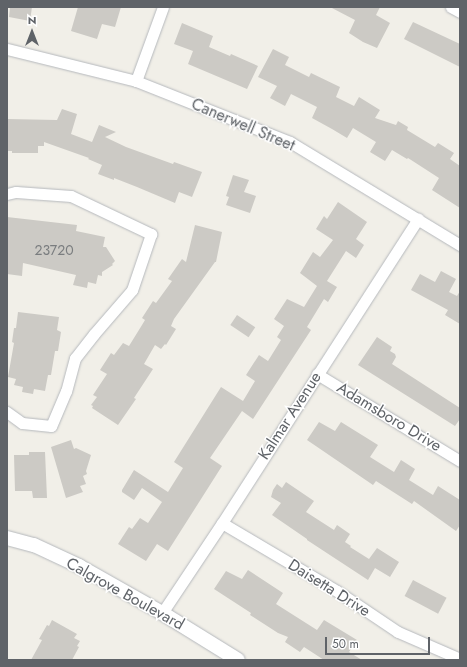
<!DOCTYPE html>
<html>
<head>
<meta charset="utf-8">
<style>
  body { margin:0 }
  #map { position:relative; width:467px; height:667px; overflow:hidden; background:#f1efe8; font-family:Jost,sans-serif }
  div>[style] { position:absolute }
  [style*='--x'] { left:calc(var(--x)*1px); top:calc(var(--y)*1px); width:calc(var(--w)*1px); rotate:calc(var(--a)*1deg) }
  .building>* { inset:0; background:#cccac5; transform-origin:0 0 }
  .roads { filter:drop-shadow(0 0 1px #b5b8bc) drop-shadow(0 0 1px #b5b8bc) }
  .minor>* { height:11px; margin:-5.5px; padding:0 5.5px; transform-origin:5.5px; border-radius:5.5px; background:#fff }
  .tertiary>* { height:14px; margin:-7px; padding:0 7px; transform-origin:7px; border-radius:7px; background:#fff }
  span { translate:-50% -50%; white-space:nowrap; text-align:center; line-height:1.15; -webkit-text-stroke:3px #fff; paint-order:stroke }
  .number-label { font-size:14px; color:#7a7d7f }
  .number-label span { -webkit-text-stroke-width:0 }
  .street-label { font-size:16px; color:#5f6368 }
  .frame { position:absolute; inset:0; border:8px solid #5f6368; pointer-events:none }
  .north { position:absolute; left:12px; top:12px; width:40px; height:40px; -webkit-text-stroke:3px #fff; paint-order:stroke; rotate:0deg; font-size:11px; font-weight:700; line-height:16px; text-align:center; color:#5f6368 }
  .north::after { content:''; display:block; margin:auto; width:14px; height:18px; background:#5f6368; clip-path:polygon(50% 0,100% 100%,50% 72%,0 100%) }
  .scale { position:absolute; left:325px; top:637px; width:105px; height:18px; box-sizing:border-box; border:2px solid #5f6368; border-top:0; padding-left:5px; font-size:12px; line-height:14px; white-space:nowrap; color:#5f6368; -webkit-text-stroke:3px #fff; paint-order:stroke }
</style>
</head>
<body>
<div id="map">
  <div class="building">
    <div style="clip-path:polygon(10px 7px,32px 7px,30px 21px,9px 17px)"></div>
    <div style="clip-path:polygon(78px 7px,121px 7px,115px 27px,102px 24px,97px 39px,71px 31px)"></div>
    <div style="clip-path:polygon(330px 7px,380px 7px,376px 15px,390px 23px,377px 48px,363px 42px,349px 33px,355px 20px)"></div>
    <div style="clip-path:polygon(413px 22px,460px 44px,460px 67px,404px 39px)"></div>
    <div style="clip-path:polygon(182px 23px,213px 36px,209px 47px,230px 56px,231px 54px,258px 66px,247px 89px,188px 64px,193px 51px,174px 44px)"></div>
    <div style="clip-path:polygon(273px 49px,289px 57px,285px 65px,309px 77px,311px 73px,340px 87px,336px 97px,354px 106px,359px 97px,380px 110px,375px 118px,396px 125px,398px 121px,408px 127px,407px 130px,435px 147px,438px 143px,454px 153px,450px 159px,460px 166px,460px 208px,432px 190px,439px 178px,408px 158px,407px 159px,392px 150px,385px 161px,370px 152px,376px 142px,353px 128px,347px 138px,332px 129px,312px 118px,317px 107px,291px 94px,285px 106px,270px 98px,277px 86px,258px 77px)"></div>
    <div style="clip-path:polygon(62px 109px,77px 114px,71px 134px,92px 142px,99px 125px,116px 132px,105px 137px,126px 147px,173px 164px,174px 162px,202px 172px,192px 197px,179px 192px,175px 203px,137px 187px,114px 178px,114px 180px,98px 174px,102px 165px,88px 159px,89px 158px,44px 142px,44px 146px,38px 146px,38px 153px,12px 153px,12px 151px,7px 151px,7px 119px,57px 120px)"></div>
    <div style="clip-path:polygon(233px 175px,249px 180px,244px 192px,256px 196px,250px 213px,226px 205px,229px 197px,226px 196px)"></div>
    <div style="clip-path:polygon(338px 202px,367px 222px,356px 239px,364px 245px,356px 258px,346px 251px,327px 281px,337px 287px,328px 302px,324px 299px,307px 327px,311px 330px,253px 419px,242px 411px,210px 458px,222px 466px,168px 551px,157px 544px,146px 561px,118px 544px,129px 527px,132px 529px,140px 518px,148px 523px,162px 502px,142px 488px,134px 500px,122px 492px,122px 490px,134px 470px,168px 492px,183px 468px,174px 462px,221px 387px,243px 401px,255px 381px,246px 375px,259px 355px,268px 361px,281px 340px,277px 337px,284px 326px,274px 319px,287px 299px,304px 307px,317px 286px,300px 273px,313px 252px,320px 257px,333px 240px,316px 229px,324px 216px,327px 219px)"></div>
    <div style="clip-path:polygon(7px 217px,77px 225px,76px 231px,105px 237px,103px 247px,106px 247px,115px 261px,112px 264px,113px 265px,102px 272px,102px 276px,98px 275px,96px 284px,88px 282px,87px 288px,73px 285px,76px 275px,23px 263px,22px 276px,7px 274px)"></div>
    <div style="clip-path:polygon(195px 225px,222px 232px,216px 262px,215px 262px,174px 319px,171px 326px,176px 329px,166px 345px,165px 344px,161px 349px,155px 345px,144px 364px,153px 369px,134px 398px,136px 399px,118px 425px,92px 408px,93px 406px,91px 405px,97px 397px,93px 395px,107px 374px,100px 370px,111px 353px,114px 355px,123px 343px,129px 346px,142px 325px,145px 320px,142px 318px,153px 301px,156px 303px,172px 281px,168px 279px,182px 259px,186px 262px)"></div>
    <div style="clip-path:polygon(441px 271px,456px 279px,449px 292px,457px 296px,460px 291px,460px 324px,445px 315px,448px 310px,411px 290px,420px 274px,435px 282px)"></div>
    <div style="clip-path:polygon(18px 312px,59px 317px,57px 330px,61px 332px,58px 351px,55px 351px,51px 375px,48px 375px,45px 391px,34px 389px,33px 394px,22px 392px,23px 387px,14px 385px,16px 379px,8px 377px,14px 343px,12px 342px,14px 328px,16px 328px)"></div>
    <div style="left:237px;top:315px;width:22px;height:12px;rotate:34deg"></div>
    <div style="clip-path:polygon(377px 337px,392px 347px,390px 351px,395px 354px,396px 357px,392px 364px,460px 408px,460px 419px,455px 426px,358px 365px)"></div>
    <div style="clip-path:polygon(319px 422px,335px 431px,341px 422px,378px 445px,370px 457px,394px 472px,401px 460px,415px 469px,409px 480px,433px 495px,438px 486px,460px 500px,460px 525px,456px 531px,414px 501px,412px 504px,376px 481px,373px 485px,307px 440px)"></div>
    <div style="clip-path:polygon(71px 440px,74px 449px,76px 448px,91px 455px,86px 471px,87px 474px,83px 476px,86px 484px,80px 486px,83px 492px,66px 498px,51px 447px)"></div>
    <div style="clip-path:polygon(29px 452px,45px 452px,47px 498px,33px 498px,32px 491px,15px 491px,14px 455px,29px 455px)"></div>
    <div style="clip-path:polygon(286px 482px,314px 501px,306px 512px,334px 530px,337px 525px,350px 534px,345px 542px,351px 546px,350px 547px,369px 559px,377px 548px,399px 562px,390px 577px,375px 568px,368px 580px,307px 540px,307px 539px,272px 515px,281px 503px,271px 497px,273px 490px,277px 484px,282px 488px)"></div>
    <div style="clip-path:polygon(248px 570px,283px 593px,276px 604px,317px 630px,324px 620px,357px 640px,349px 652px,362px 660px,324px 660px,304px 647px,300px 652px,285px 642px,288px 637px,278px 633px,250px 615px,251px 613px,214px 589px,226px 571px,242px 579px)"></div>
    <div style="left:413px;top:580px;width:38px;height:18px;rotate:28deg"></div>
    <div style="clip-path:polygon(52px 620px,77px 634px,74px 638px,80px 641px,77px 646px,79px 647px,72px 660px,31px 660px,42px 640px,39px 639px,47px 625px,49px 626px)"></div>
  </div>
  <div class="roads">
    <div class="minor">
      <div style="--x:451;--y:7;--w:10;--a:29"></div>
      <div style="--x:7;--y:49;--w:133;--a:13.9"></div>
      <div style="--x:136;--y:81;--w:166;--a:21.6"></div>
      <div style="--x:290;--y:142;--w:199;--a:31.2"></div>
      <div style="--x:136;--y:81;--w:79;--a:-70"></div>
      <div style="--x:7;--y:194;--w:9;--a:-13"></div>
      <div style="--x:16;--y:192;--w:55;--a:4.2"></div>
      <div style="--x:71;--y:196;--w:89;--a:25.4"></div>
      <div style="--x:151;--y:234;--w:59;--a:108.7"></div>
      <div style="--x:132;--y:290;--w:58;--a:130.8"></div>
      <div style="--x:94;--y:334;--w:31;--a:128"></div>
      <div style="--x:75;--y:358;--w:34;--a:105"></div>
      <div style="--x:66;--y:391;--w:38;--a:113"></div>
      <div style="--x:51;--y:426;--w:29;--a:-174"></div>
      <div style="--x:22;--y:423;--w:19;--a:-144"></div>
      <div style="--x:317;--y:374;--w:167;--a:31.3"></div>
      <div style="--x:222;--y:523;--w:134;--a:30.6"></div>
      <div style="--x:337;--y:591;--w:73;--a:33.9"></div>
      <div style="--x:398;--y:632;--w:68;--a:23.5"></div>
      <div style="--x:162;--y:613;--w:108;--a:-56.3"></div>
      <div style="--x:222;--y:523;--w:362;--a:-57.2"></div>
    </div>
    <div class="tertiary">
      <div style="--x:7;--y:538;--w:28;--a:15"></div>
      <div style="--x:34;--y:545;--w:50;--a:25"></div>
      <div style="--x:79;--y:566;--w:95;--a:29.5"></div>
      <div style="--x:162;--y:613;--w:89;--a:31.7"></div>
    </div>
  </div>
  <div class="number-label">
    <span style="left:54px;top:250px">23720</span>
  </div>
  <div class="street-label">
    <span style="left:243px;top:125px;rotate:23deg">Canerwell Street</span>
    <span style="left:290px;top:416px;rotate:-57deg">Kalmar Avenue</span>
    <span style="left:389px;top:417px;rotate:31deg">Adamsboro Drive</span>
    <span style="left:329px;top:588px;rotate:32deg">Daisetta Drive</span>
    <span style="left:125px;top:594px;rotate:29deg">Calgrove Boulevard</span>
  </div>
  <div class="frame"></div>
  <div class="north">N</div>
  <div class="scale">50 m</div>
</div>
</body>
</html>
